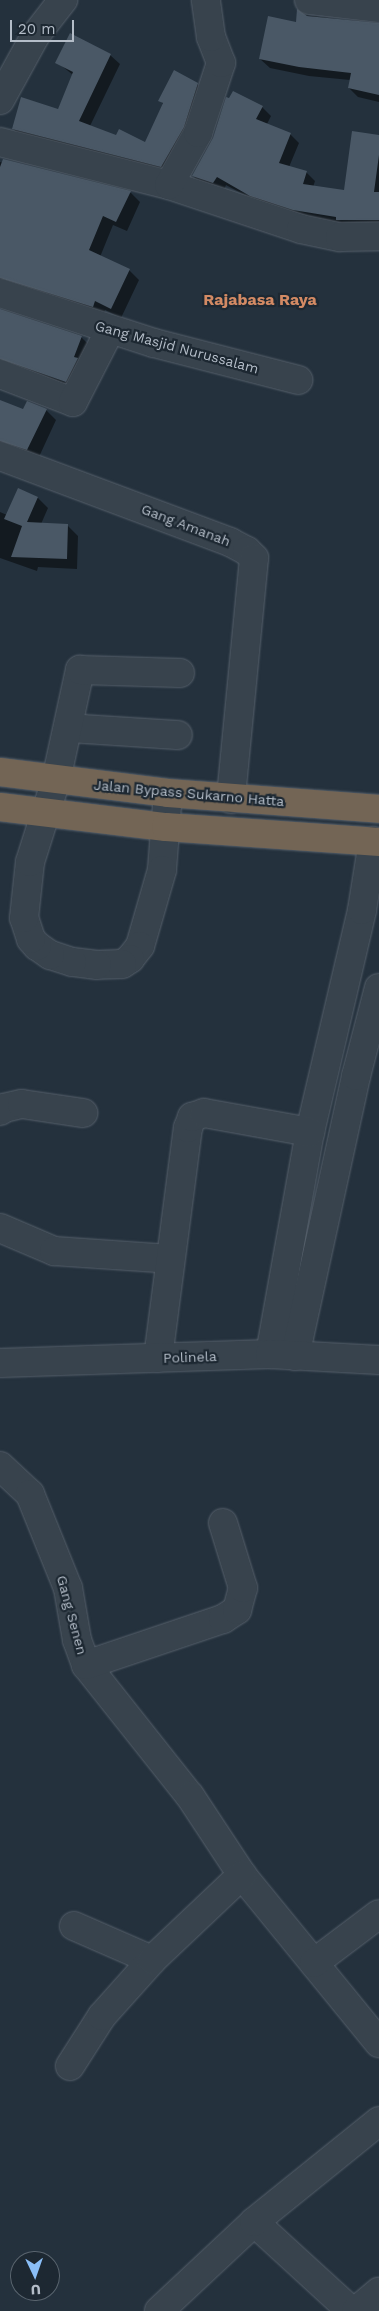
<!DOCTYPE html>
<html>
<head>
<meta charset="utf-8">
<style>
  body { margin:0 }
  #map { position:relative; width:379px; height:2311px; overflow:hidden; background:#24313d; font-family:"Work Sans",sans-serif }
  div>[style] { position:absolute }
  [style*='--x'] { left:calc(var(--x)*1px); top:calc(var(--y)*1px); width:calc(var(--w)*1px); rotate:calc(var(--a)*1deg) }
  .shadow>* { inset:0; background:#0007 }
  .building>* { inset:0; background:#4a5866 }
  .roads { filter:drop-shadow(0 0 1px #56606b) drop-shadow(0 0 1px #56606b) }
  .minor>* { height:28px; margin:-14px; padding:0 14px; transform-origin:14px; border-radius:14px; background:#38434d }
  .highway>* { height:28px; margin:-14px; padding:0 14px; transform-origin:14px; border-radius:14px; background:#736555 }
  span { translate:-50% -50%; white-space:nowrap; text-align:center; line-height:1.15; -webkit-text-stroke:4.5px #1d2832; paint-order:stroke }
  .street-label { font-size:14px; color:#b4bdc8 }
  .quarter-label { font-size:16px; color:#d38a64; font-weight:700 }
  .north { position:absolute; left:10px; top:2251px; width:50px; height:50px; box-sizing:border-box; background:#1d2832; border:1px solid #59646e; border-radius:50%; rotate:177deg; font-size:14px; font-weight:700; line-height:20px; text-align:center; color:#b4bdc8 }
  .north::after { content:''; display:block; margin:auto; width:18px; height:22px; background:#8abef7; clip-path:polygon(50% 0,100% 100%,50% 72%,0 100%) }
  .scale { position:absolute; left:10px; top:20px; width:64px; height:22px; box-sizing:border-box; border:2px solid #b4bdc8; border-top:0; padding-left:6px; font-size:15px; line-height:18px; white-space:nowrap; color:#b4bdc8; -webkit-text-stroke:4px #1d2832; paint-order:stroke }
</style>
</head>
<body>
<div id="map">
  <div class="shadow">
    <div style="clip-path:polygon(304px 15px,379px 24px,379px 102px,358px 97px,349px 88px,350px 80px,309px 76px,270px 68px,260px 59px,304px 25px)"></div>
    <div style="clip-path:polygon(110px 55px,120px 64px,90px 126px,116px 137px,146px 144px,163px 104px,160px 100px,197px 84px,207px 93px,171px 176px,23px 138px,13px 129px,58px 110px,73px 75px,57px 62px)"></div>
    <div style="clip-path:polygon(262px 107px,271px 116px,267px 124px,290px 134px,299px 143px,289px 167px,306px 172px,315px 181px,313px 187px,345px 192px,379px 136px,379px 229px,303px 219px,261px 204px,226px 185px,223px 192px,202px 185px,193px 176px)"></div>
    <div style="clip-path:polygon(0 162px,131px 193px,140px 202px,127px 231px,113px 225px,100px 257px,129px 270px,139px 280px,121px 318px,105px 310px,103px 316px,0 291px)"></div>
    <div style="clip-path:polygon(0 311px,81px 337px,91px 347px,76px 392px,0 369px)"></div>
    <div style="clip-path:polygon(0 401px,24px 411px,46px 410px,56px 420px,38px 459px,0 451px)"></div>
    <div style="clip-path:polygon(19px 489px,38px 498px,48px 508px,41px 524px,68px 526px,78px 536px,77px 569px,38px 567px,37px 571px,0 558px,0 512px,7px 515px)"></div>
  </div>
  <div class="building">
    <div style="clip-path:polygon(297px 9px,307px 16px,379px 23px,379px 95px,348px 88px,351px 73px,299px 67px,259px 59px,268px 16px,296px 22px)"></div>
    <div style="clip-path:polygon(70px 33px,111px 54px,79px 121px,116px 135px,119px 129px,145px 142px,163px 103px,158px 101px,174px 70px,198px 83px,184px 127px,161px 167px,12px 129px,21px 97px,58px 109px,73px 72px,55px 63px)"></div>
    <div style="clip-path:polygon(233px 91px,263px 106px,256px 119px,291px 133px,279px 163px,307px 171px,303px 184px,344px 190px,352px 131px,379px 135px,379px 155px,374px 192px,379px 192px,379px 220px,336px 220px,336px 217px,293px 210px,250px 196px,217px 177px,213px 183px,192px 176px,213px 138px,226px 97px,229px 98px)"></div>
    <div style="clip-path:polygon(3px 159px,131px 191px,116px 222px,103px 216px,89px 250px,130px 269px,111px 309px,95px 301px,93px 307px,0 278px,0 167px)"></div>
    <div style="clip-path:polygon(0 309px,82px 336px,74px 357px,78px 358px,66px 382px,0 359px)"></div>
    <div style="clip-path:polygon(0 400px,23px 409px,27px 401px,47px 409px,27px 450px,0 441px)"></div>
    <div style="clip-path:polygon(18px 488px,38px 497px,27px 522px,68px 524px,67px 559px,11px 557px,22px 526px,4px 519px)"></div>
  </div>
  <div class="roads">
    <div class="minor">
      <div style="--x:309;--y:0;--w:70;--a:6.5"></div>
      <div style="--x:0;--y:100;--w:73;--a:-61.3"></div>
      <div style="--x:35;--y:36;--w:46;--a:-52.1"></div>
      <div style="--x:0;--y:142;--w:174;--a:14.3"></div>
      <div style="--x:169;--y:185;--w:139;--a:18.4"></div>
      <div style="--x:301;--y:229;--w:40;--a:12"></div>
      <div style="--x:340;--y:237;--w:39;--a:-1"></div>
      <div style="--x:169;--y:185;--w:60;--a:-60.9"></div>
      <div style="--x:198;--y:133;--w:74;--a:-71.8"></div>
      <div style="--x:221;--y:63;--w:28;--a:-111"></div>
      <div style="--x:211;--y:37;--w:37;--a:-98"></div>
      <div style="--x:0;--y:293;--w:162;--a:18"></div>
      <div style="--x:154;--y:343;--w:149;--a:14.4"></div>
      <div style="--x:0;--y:374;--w:78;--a:21"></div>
      <div style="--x:73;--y:402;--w:81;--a:-62.8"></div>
      <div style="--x:0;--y:456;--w:246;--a:20.5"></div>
      <div style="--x:230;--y:542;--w:19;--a:28"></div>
      <div style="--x:247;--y:551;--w:10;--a:45"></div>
      <div style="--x:254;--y:558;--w:242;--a:95.5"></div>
      <div style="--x:69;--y:728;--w:109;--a:3.7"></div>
      <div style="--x:168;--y:793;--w:77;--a:94.5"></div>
      <div style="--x:162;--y:870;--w:79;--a:106.1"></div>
      <div style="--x:140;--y:946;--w:16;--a:128"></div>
      <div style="--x:130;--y:959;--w:9;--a:148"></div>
      <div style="--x:122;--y:964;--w:25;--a:178"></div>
      <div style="--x:97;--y:965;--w:25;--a:-173"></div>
      <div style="--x:72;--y:962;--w:23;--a:-162"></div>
      <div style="--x:50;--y:955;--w:16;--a:-145"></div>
      <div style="--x:37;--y:946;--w:9;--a:-131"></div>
      <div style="--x:31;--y:939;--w:22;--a:-108"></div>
      <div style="--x:24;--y:918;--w:56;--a:-83.9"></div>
      <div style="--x:30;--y:862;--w:86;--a:-72.4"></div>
      <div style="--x:56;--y:780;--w:113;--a:-77.7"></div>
      <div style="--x:80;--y:670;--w:100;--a:1.7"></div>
      <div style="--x:0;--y:1111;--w:5;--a:-37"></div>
      <div style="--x:4;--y:1108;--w:18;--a:-13"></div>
      <div style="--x:22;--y:1104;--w:62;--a:8.4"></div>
      <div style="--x:0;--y:1228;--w:59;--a:23.1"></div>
      <div style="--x:54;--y:1251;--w:116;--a:3.9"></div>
      <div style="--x:270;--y:1354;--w:226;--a:-79.8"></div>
      <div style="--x:310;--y:1132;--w:228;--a:-76.8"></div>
      <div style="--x:362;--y:910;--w:70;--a:-80.9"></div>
      <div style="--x:295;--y:1356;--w:287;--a:-77.7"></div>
      <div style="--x:356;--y:1076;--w:91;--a:-75.4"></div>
      <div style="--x:158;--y:1358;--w:232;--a:-82.6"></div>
      <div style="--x:188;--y:1128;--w:12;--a:-70"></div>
      <div style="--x:192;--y:1117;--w:13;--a:-18"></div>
      <div style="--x:204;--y:1113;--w:108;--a:10.2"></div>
      <div style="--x:0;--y:1363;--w:270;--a:-1.9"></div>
      <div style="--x:270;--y:1354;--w:109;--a:3.2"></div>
      <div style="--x:0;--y:1466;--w:41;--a:43"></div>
      <div style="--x:30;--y:1494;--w:101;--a:68"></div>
      <div style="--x:68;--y:1588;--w:53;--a:80.2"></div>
      <div style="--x:77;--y:1640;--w:27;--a:70"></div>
      <div style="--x:86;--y:1665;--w:167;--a:51.6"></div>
      <div style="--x:190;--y:1796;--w:95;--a:56.6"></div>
      <div style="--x:242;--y:1875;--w:217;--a:50.8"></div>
      <div style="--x:86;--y:1665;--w:145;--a:-18.6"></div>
      <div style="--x:223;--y:1619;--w:17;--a:-33"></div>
      <div style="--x:237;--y:1610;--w:23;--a:-75"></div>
      <div style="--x:243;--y:1588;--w:68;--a:-107.1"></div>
      <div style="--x:74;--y:1926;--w:85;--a:23.6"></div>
      <div style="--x:314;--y:1963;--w:81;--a:-37"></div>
      <div style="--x:70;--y:2066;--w:59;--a:-57.4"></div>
      <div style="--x:102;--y:2016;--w:75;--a:-48.2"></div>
      <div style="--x:152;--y:1960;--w:124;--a:-43.4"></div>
      <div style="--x:254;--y:2222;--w:132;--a:42.5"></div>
      <div style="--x:159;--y:2311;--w:130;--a:-43.1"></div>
      <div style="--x:254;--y:2222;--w:161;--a:-38.9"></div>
      <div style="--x:356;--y:2311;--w:30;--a:-40"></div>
    </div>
    <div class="highway">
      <div style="--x:0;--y:772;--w:169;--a:7.1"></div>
      <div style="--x:168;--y:793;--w:212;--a:4.3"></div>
      <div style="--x:0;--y:807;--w:167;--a:6.9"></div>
      <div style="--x:166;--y:827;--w:214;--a:4"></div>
    </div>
  </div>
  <div class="street-label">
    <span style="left:177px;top:347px;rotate:15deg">Gang Masjid Nurussalam</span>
    <span style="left:186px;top:525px;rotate:21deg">Gang Amanah</span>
    <span style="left:189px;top:793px;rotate:5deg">Jalan Bypass Sukarno Hatta</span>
    <span style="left:190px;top:1357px;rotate:-2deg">Polinela</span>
    <span style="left:72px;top:1615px;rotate:75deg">Gang Senen</span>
  </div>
  <div class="quarter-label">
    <span style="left:260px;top:300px">Rajabasa Raya</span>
  </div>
  <div class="north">U</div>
  <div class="scale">20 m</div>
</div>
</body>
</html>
